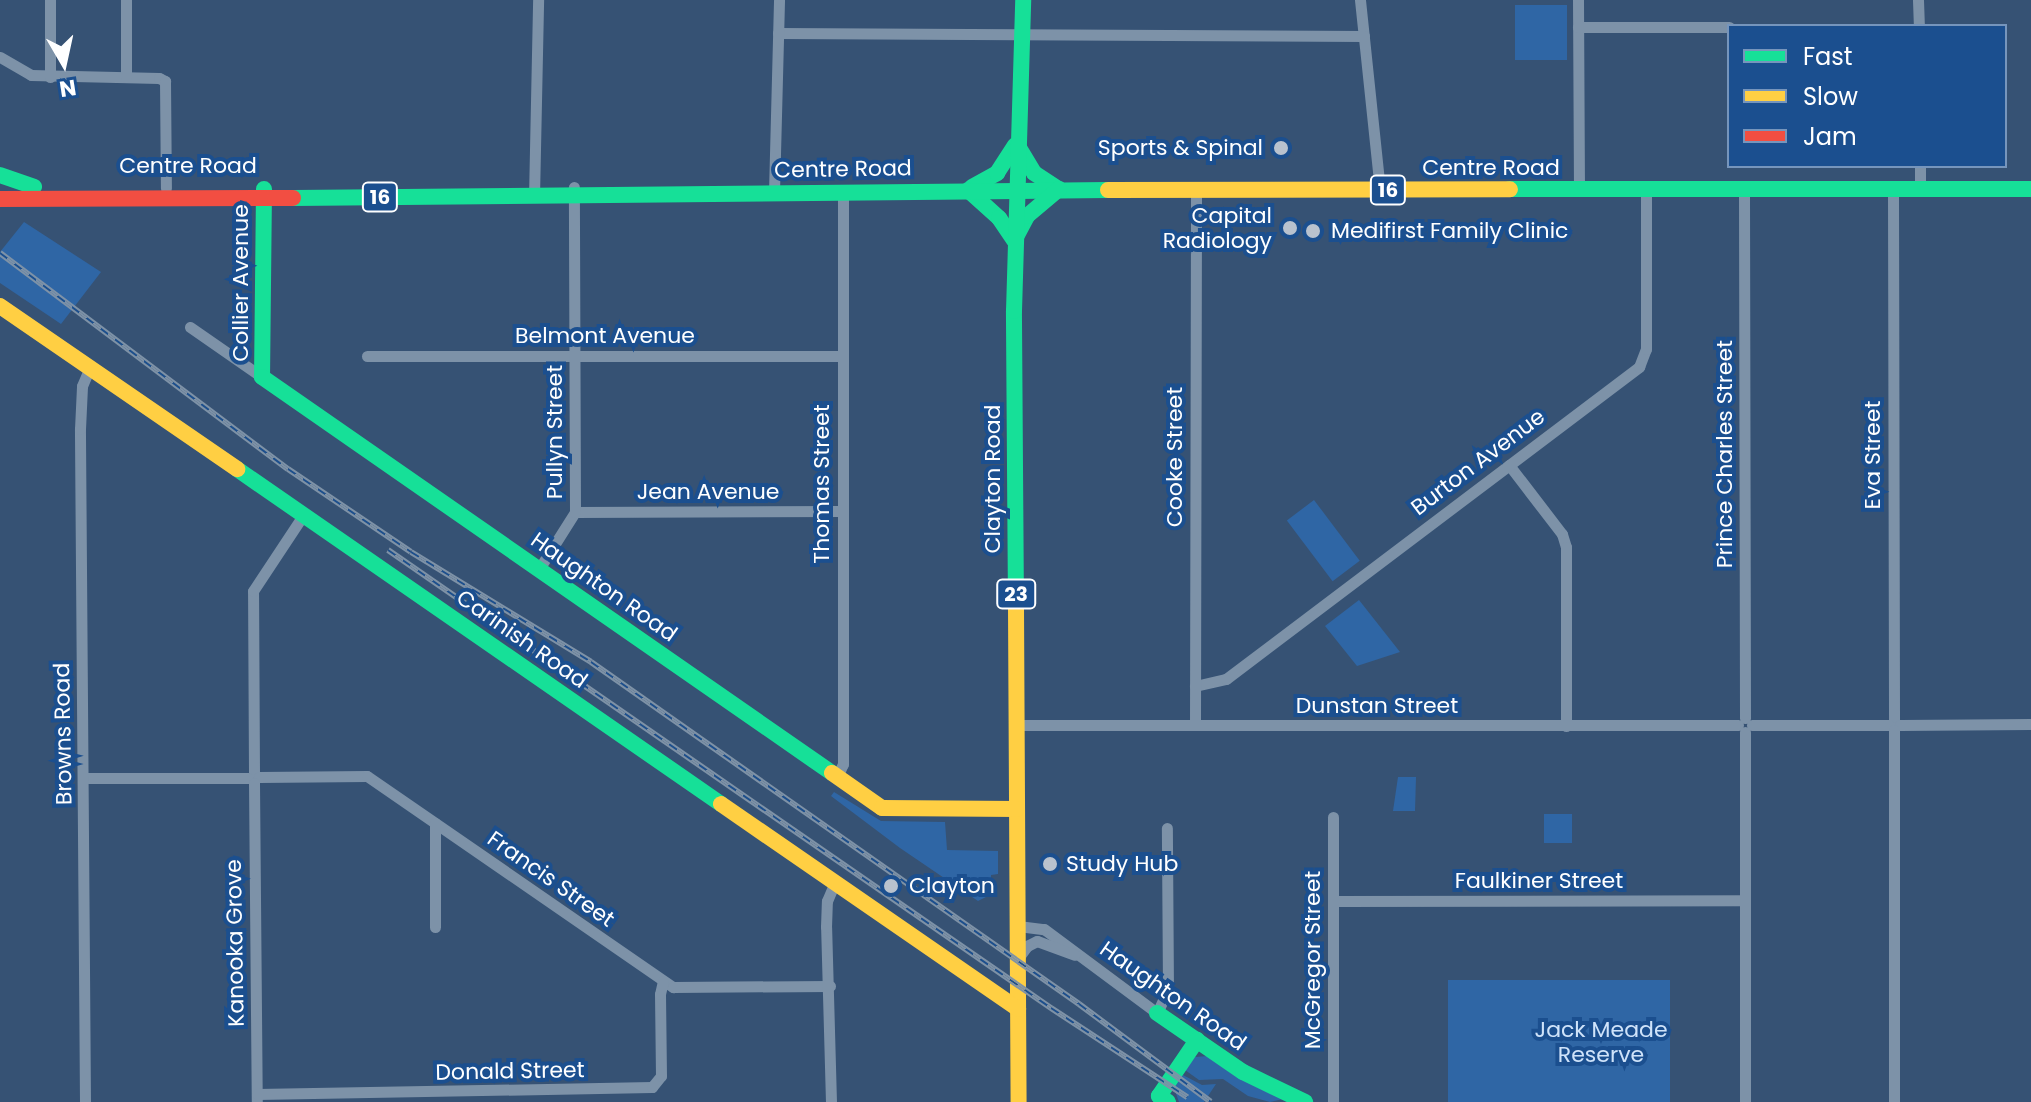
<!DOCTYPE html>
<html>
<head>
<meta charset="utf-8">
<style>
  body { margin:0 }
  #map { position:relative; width:2031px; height:1102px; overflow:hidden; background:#365274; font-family:Poppins,sans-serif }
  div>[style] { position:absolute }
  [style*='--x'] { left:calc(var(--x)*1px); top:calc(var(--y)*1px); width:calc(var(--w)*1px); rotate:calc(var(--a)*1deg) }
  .green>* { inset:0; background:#2f66a5; transform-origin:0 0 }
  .street>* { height:11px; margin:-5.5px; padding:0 5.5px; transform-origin:5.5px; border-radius:5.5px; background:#7d92a8 }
  .fast>* { height:16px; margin:-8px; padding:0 8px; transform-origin:8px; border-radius:8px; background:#16e098 }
  .slow>* { height:16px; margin:-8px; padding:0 8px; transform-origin:8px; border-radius:8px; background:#ffcf43 }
  .jam>* { height:16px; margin:-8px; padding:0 8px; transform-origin:8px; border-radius:8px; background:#f24e42 }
  .rail>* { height:6px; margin-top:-3px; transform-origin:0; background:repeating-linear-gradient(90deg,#1b4f8f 0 9px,#7e92a7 0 18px); box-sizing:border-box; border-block:2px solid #7e92a7 }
  .dots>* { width:22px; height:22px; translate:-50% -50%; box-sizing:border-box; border:4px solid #1b4f8f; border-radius:50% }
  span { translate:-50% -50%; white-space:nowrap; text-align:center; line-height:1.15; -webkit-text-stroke:8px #1b4f8f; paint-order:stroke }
  .shield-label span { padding:2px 6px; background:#1b4f8f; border:2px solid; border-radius:6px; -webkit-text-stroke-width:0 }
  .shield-label { font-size:20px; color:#fff; font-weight:700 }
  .poi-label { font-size:22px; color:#fff }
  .right { translate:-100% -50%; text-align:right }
  .left { translate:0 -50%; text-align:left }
  .street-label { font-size:22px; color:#fff }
  .park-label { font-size:22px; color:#cfe3fa }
  .legend { position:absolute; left:1727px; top:24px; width:280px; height:144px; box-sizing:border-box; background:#1b4f8f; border:2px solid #7695bc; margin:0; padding:10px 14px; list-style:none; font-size:24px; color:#fff }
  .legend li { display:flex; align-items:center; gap:16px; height:40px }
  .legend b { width:40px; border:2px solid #7695bc }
  .north { position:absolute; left:24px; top:24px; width:80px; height:80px; -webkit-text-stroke:6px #1b4f8f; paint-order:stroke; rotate:171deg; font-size:22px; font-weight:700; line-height:32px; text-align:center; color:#fff }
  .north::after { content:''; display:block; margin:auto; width:28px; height:36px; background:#fff; clip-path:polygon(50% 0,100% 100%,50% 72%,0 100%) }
</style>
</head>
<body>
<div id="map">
  <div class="green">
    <div style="left:1515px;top:5px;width:52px;height:55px"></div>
    <div style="clip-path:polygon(24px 222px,101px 272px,61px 324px,0 283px,0 252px)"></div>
    <div style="left:1314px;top:500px;width:76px;height:34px;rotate:53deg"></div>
    <div style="clip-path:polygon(1359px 600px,1400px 652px,1357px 666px,1325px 626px)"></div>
    <div style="clip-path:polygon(1398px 777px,1416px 777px,1415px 811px,1393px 811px)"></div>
    <div style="clip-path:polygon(834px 792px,881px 821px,945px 822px,947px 850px,998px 851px,998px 874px,991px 875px,990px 895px,978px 901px,900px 848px,831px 796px)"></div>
    <div style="left:1544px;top:814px;width:28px;height:29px"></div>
    <div style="left:1670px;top:980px;width:122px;height:222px;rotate:90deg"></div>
    <div style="clip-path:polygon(1208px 1056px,1283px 1099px,1270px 1102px,1248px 1096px,1223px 1079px,1199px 1080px,1185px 1070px,1195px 1057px)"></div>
    <div style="clip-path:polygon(1183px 1075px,1202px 1085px,1216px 1084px,1204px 1102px,1179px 1102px,1174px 1088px)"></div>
  </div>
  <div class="street">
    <div style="--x:1360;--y:0;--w:191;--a:84"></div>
    <div style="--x:1578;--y:0;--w:191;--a:89.7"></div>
    <div style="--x:1918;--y:0;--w:26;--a:88"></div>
    <div style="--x:1578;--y:27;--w:151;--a:0"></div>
    <div style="--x:778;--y:33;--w:586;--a:0.29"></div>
    <div style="--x:0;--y:57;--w:36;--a:30"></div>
    <div style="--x:31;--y:75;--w:128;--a:1.3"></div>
    <div style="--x:159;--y:78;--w:7;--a:27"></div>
    <div style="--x:165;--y:81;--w:107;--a:89.5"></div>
    <div style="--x:50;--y:77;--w:77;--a:-90"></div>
    <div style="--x:126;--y:77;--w:77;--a:-90"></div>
    <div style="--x:1920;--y:166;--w:23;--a:90"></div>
    <div style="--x:1744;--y:190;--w:528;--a:89.89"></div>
    <div style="--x:1893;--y:190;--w:530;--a:89.89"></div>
    <div style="--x:774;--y:192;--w:192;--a:-88.5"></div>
    <div style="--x:534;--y:197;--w:197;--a:-88.8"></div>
    <div style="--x:190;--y:327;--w:88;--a:34.8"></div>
    <div style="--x:367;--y:356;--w:475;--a:0"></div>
    <div style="--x:1509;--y:465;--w:87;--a:52.5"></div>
    <div style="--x:1562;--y:534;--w:14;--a:73"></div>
    <div style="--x:1566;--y:547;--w:179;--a:90"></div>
    <div style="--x:575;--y:512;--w:267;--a:-0.2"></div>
    <div style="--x:539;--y:569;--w:67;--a:-57.7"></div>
    <div style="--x:575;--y:512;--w:325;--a:-90.2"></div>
    <div style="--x:1195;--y:686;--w:32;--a:-13"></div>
    <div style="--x:1226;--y:679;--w:518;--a:-37.07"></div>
    <div style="--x:1639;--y:367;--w:19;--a:-69"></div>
    <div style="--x:1646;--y:349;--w:159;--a:-90"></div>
    <div style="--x:1195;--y:724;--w:534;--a:-89.89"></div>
    <div style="--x:1016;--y:725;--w:722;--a:0"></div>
    <div style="--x:1752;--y:725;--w:137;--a:0"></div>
    <div style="--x:1900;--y:725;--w:131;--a:-0.4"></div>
    <div style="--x:1894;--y:730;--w:372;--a:90"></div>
    <div style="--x:254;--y:772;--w:181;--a:-90.3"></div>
    <div style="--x:253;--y:591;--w:92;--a:-56.5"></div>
    <div style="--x:838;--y:775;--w:12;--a:-66"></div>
    <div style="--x:843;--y:764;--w:572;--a:-90"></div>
    <div style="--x:259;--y:777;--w:108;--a:-0.5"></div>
    <div style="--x:367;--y:776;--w:372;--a:34.6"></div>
    <div style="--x:673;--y:987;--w:157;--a:-0.4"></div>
    <div style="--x:84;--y:778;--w:164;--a:0"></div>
    <div style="--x:254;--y:783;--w:319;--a:89.5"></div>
    <div style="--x:435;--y:823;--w:104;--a:90"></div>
    <div style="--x:1333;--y:901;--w:412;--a:-0.1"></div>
    <div style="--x:1018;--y:926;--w:26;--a:7"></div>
    <div style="--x:1044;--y:929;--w:141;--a:36.6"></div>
    <div style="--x:1157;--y:1013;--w:26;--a:-65"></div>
    <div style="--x:1168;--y:989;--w:161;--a:-90.4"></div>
    <div style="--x:1019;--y:957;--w:14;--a:-54"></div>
    <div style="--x:1027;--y:946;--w:11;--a:-27"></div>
    <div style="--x:1037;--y:941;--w:40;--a:20.2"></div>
    <div style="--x:257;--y:1094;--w:395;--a:-1"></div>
    <div style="--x:652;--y:1087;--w:14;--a:-51"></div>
    <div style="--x:661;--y:1076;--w:82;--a:-90.7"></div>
    <div style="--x:660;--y:994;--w:13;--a:-77"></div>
    <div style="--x:85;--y:1102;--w:673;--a:-90.43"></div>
    <div style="--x:80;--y:429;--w:43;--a:-87.3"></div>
    <div style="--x:82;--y:386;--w:21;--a:-67"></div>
    <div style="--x:831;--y:1102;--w:175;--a:-91.6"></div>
    <div style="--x:826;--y:927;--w:26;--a:-88"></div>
    <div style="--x:827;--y:901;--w:21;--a:-67"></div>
    <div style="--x:1333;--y:1102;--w:285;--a:-90"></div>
    <div style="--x:1745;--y:1102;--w:370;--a:-90"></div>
  </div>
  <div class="fast">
    <div style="--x:1018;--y:146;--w:31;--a:59"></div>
    <div style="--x:1034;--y:173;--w:30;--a:33"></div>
    <div style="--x:0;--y:175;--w:36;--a:19"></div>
    <div style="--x:972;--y:187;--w:29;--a:-29"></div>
    <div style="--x:997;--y:173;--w:33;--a:-57"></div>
    <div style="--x:264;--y:189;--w:188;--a:90.6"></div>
    <div style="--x:262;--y:377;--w:694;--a:34.79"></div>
    <div style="--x:1510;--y:189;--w:521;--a:0"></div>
    <div style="--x:968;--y:190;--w:42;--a:42.1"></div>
    <div style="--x:999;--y:218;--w:27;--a:56"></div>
    <div style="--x:293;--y:198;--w:815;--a:-0.56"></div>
    <div style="--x:1016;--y:237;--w:24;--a:-62"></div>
    <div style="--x:1027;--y:216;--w:42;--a:-40.2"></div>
    <div style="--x:237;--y:469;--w:589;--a:34.69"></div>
    <div style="--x:1016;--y:608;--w:297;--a:-90.4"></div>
    <div style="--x:1014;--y:311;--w:311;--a:-88.3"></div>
    <div style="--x:1157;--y:1013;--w:104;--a:34.5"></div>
    <div style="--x:1243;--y:1072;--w:69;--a:25.8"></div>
    <div style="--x:1168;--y:1102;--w:11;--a:-146"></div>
    <div style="--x:1159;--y:1096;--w:68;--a:-55.8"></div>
  </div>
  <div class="slow">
    <div style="--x:1108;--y:190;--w:402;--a:-0.1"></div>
    <div style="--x:0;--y:306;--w:288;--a:34.5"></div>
    <div style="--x:1016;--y:608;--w:494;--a:89.7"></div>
    <div style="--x:832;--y:773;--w:61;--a:35"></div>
    <div style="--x:882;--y:808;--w:135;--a:0.4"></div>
    <div style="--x:721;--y:804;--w:361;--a:34.6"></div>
  </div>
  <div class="jam">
    <div style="--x:0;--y:199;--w:293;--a:-0.2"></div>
  </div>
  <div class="rail">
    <div style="--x:0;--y:253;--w:360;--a:36.9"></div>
    <div style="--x:288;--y:469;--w:148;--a:34"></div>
    <div style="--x:411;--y:552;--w:211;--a:31.4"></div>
    <div style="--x:591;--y:662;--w:596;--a:35.02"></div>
    <div style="--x:1079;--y:1004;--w:164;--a:36.6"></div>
    <div style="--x:388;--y:550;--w:806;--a:34.64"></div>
    <div style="--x:1051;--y:1008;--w:163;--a:33.2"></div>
  </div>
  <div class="dots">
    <div style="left:1281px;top:148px;background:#b9c2ce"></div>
    <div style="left:1290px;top:228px;background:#b9c2ce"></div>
    <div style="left:1313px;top:231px;background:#b9c2ce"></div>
    <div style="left:1050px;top:864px;background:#b9c2ce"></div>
    <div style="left:891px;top:886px;background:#b9c2ce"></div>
  </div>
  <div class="shield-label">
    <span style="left:1388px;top:190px">16</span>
    <span style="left:380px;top:197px">16</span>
    <span style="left:1016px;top:594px">23</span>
  </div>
  <div class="poi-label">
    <span class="right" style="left:1263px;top:148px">Sports &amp; Spinal</span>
    <span class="right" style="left:1272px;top:228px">Capital<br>Radiology</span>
    <span class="left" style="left:1331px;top:231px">Medifirst Family Clinic</span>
    <span class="left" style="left:1066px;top:864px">Study Hub</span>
    <span class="left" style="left:909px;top:886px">Clayton</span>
  </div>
  <div class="street-label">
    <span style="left:188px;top:166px">Centre Road</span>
    <span style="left:1491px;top:168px">Centre Road</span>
    <span style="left:843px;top:169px;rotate:-1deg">Centre Road</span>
    <span style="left:241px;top:283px;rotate:-90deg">Collier Avenue</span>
    <span style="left:605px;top:336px">Belmont Avenue</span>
    <span style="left:555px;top:432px;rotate:-90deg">Pullyn Street</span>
    <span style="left:1725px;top:454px;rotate:-90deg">Prince Charles Street</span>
    <span style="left:1873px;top:455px;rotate:-90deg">Eva Street</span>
    <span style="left:1175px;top:457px;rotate:-90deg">Cooke Street</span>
    <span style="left:1478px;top:462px;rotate:-37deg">Burton Avenue</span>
    <span style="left:993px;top:479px;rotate:-90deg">Clayton Road</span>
    <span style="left:822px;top:484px;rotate:-90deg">Thomas Street</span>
    <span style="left:708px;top:492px">Jean Avenue</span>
    <span style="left:604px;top:587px;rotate:35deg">Haughton Road</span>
    <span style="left:522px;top:639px;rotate:35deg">Carinish Road</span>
    <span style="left:1377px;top:706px">Dunstan Street</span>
    <span style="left:63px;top:734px;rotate:-91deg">Browns Road</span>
    <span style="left:551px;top:879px;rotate:35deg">Francis Street</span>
    <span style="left:1539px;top:881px">Faulkiner Street</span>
    <span style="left:235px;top:943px;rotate:-91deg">Kanooka Grove</span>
    <span style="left:1313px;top:960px;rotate:-90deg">McGregor Street</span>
    <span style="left:1173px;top:996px;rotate:35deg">Haughton Road</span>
    <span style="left:510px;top:1071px;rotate:-1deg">Donald Street</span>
  </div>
  <div class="park-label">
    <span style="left:1601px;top:1042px">Jack Meade<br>Reserve</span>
  </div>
  <ul class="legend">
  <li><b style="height:10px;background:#16e098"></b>Fast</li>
  <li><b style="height:10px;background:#ffcf43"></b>Slow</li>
  <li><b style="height:10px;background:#f24e42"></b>Jam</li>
  </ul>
  <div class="north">N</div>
</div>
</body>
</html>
